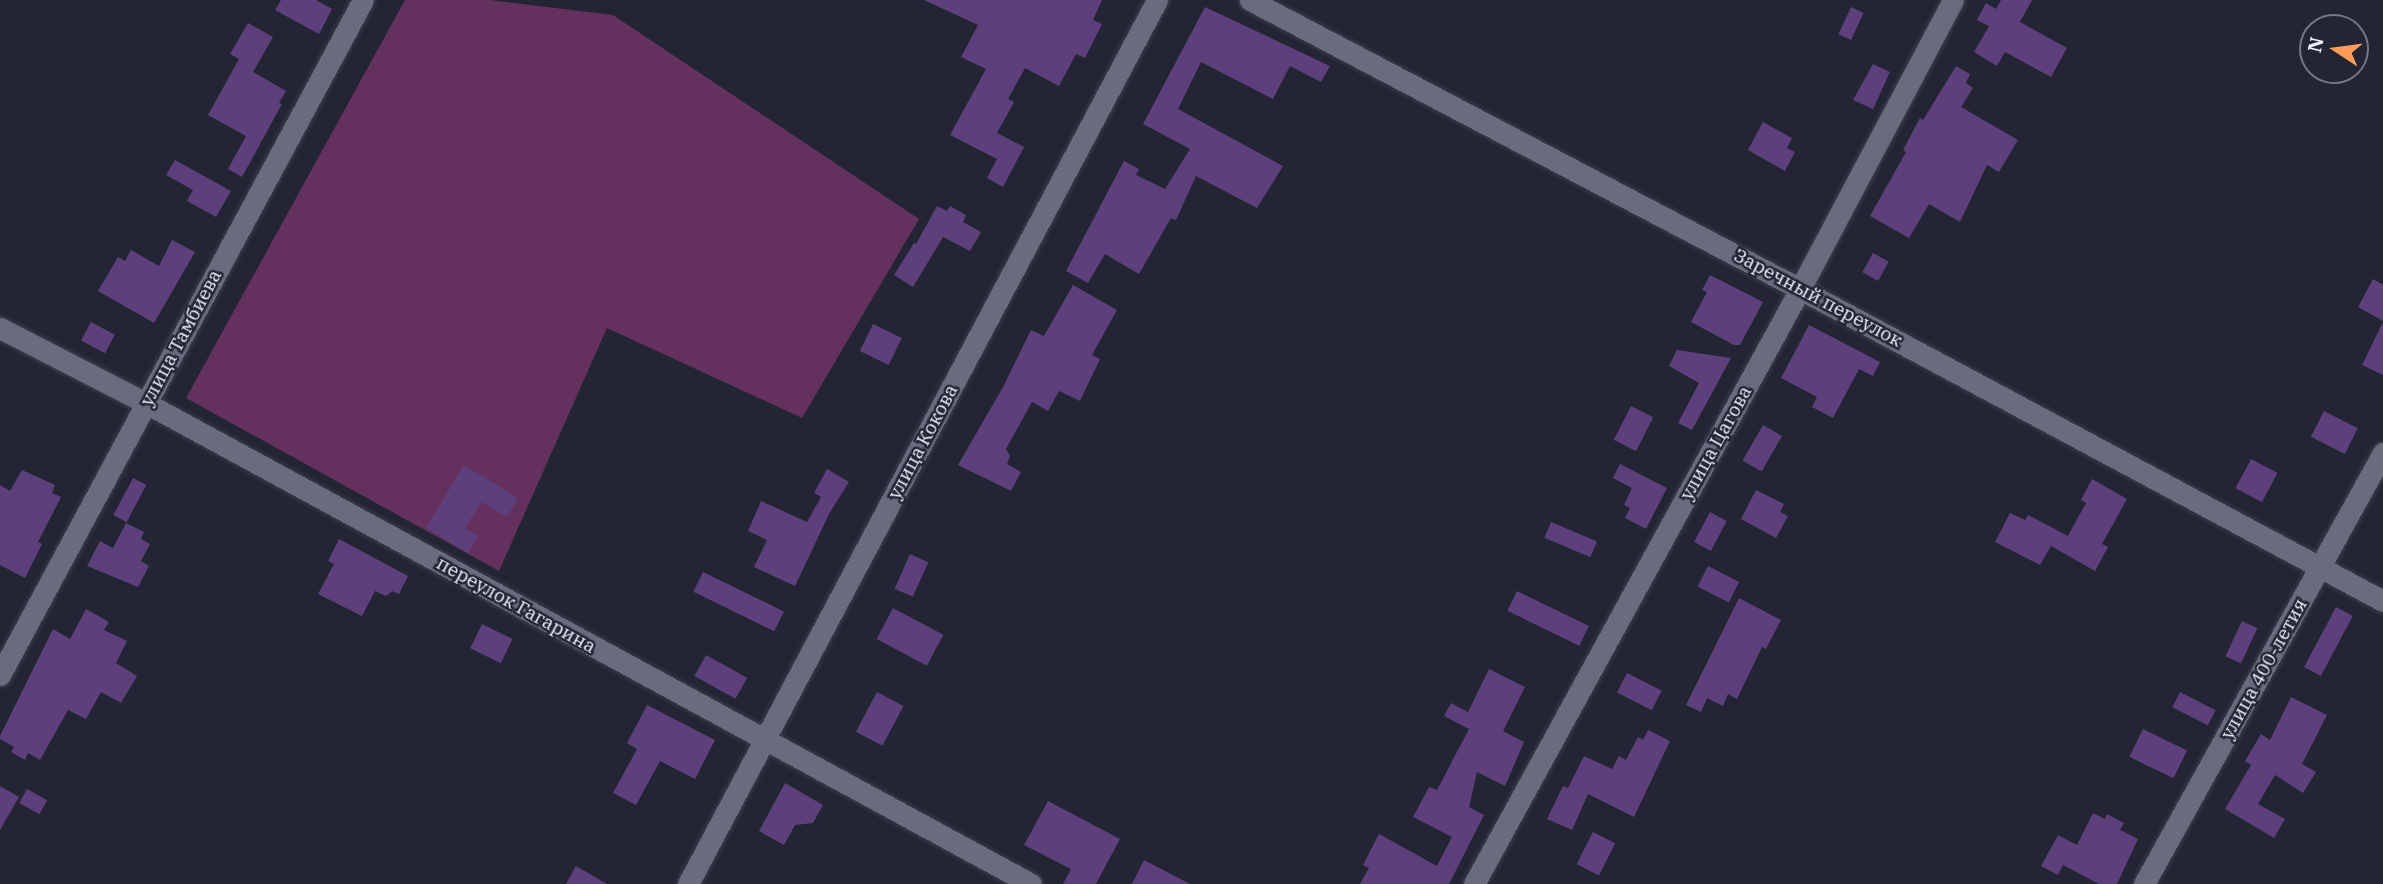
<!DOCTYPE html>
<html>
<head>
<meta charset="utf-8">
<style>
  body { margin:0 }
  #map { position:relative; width:2383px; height:884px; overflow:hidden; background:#232534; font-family:"IBM Plex Serif",serif }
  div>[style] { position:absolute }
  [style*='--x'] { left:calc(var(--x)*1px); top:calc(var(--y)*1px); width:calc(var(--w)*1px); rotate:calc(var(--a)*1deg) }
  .green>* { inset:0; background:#64305d }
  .building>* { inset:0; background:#5d407b; transform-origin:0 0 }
  .roads { filter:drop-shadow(0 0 2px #3f404d) drop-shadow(0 0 2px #3f404d) }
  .minor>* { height:21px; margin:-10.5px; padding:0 10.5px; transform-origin:10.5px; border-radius:10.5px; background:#696c7e }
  span { translate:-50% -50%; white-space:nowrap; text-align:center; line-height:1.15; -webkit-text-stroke:5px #232534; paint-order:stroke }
  .street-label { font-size:19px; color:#f2f3fe }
  .north { position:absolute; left:2299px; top:14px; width:70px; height:70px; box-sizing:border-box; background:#232534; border:2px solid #767785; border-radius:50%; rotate:283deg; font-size:19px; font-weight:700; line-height:28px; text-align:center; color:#f2f3fe }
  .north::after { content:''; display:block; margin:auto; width:24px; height:32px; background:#fe9c57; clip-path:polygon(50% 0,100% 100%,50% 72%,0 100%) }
</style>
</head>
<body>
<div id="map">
  <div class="green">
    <div style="clip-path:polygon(405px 0,490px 0,613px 15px,919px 219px,802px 418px,607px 328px,499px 571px,186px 398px)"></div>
  </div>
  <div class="building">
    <div style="clip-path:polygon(281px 0,316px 0,332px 9px,319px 34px,275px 10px)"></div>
    <div style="clip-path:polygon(924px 0,1102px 0,1093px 20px,1102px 24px,1085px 58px,1076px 54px,1059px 86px,1025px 68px,1008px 99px,1014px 102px,997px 133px,1024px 147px,1003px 187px,987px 178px,997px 159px,950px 135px,986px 69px,961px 57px,978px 25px)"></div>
    <div style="clip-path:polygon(2001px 0,2032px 0,2020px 22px,2067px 48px,2051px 77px,2005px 52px,1997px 66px,1974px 52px,1989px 26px,1977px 20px,1986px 3px,1996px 9px)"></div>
    <div style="clip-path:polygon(1205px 7px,1330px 66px,1321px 82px,1290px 66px,1273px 99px,1201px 62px,1178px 109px,1283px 166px,1257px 208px,1196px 176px,1176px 220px,1171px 218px,1139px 274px,1105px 254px,1088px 283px,1066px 271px,1124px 161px,1139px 169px,1136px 175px,1165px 189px,1190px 149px,1143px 124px)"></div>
    <div style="left:1851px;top:7px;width:14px;height:30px;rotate:25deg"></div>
    <div style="clip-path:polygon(248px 23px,273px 37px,253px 72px,286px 91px,279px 103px,282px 104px,242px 177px,228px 169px,246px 136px,208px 115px,239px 59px,230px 54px)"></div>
    <div style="clip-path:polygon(1873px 64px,1890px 72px,1873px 109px,1853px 100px)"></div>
    <div style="clip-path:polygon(1956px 66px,1970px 74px,1966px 83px,1973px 88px,1961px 107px,2018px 140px,1999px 172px,1987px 165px,1960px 222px,1929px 204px,1909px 238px,1870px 216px,1906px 152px,1903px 150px,1920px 118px,1923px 120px)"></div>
    <div style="clip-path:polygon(1763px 122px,1792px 138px,1787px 148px,1795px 152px,1785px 171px,1748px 150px)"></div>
    <div style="clip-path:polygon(175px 160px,231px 191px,216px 217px,187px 201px,193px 190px,166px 175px)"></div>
    <div style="clip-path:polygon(937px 206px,947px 211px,950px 206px,966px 215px,963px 222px,981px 232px,970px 251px,943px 237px,913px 287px,894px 275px,914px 243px,916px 244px)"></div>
    <div style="clip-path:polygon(172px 240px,195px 252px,154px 323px,98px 291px,118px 257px,125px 261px,131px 250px,159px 266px)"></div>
    <div style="left:1873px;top:253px;width:18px;height:22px;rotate:29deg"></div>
    <div style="clip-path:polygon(1710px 275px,1763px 302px,1740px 345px,1734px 345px,1691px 322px,1707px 292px,1702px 290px)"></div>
    <div style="clip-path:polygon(2373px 279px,2383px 285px,2383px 321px,2358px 307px)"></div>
    <div style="clip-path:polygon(1073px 285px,1117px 310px,1092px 355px,1100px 359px,1080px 401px,1059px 391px,1048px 411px,1032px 402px,1006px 449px,1010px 456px,1007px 464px,1021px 472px,1011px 491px,958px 465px,1003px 387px,1031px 330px,1044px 336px)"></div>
    <div style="left:91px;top:322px;width:27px;height:21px;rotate:28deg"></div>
    <div style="clip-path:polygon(2383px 322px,2383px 375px,2362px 365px)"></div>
    <div style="left:873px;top:324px;width:32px;height:30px;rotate:26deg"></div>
    <div style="clip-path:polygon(1809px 325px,1880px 362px,1873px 376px,1859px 369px,1833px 418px,1812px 407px,1817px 397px,1781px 378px)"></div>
    <div style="clip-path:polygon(1677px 350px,1731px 358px,1692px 430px,1678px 423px,1699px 383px,1669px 366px)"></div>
    <div style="left:1631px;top:406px;width:25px;height:38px;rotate:27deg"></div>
    <div style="left:2324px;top:411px;width:38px;height:29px;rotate:27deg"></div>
    <div style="left:1763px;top:425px;width:22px;height:41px;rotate:30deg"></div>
    <div style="left:2251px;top:459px;width:30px;height:33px;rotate:28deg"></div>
    <div style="clip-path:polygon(1620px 464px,1667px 488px,1646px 529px,1625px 518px,1630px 508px,1624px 505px,1632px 488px,1613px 478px)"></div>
    <div style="clip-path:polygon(464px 465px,518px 498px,507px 517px,481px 502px,465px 528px,478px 536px,468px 553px,426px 528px)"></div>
    <div style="clip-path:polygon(827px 469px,849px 482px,829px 514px,795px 586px,754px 567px,767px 540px,748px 531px,761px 501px,807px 522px,821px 497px,814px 493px)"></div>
    <div style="clip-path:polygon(22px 470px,55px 485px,52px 493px,61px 497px,38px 542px,42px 544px,25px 578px,0 565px,0 485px,10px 491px)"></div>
    <div style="left:133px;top:478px;width:15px;height:42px;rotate:28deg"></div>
    <div style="clip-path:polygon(2092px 479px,2127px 499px,2102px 544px,2108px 547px,2095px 571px,2051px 546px,2040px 565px,1995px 542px,2010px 513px,2025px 520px,2028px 515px,2068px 536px,2086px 503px,2081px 500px)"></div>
    <div style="clip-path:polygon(1756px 490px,1784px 504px,1780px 512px,1788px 516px,1776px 538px,1741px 519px)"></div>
    <div style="left:1710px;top:512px;width:19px;height:34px;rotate:28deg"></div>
    <div style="left:1551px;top:522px;width:50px;height:17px;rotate:23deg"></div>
    <div style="clip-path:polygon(126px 523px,144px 532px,141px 539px,150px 544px,141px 561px,149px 566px,138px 587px,87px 566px,100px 541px,113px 548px)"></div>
    <div style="clip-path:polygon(339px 539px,408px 576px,399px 594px,392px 591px,386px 596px,375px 591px,362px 616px,318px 594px,334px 564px,328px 561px)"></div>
    <div style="left:910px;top:554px;width:20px;height:38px;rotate:24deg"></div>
    <div style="left:1708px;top:566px;width:35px;height:23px;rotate:27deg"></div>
    <div style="left:703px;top:572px;width:90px;height:22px;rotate:26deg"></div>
    <div style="left:1517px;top:591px;width:80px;height:22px;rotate:26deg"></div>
    <div style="clip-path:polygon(1739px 598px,1781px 620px,1766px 649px,1762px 647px,1737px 699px,1728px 694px,1723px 706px,1707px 698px,1701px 712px,1686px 705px)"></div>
    <div style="left:2336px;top:607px;width:19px;height:68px;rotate:28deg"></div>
    <div style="left:893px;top:608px;width:57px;height:35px;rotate:28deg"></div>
    <div style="clip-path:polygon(86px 609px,109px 622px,104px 630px,127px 641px,116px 663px,137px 676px,121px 703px,101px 692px,86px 719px,68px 710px,40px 760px,28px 753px,25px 760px,11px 752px,14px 747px,0 739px,0 736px,53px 629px,70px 639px)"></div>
    <div style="left:2242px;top:621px;width:17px;height:39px;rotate:25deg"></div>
    <div style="left:482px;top:624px;width:34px;height:27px;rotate:26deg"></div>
    <div style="left:706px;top:655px;width:47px;height:24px;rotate:29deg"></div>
    <div style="clip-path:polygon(1489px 669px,1525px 687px,1503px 731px,1524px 742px,1505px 786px,1477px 772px,1469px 807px,1484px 815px,1449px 884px,1360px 884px,1369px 868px,1363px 865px,1379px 834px,1437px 866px,1452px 837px,1413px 817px,1429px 787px,1437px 790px,1469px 729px,1444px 716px,1451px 703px,1468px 712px)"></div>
    <div style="left:1627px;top:673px;width:39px;height:22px;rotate:27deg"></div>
    <div style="left:877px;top:692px;width:30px;height:45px;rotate:28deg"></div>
    <div style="left:2180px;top:692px;width:40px;height:17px;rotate:27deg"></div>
    <div style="clip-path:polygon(2291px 697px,2327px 715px,2302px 764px,2316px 772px,2303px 793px,2275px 775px,2258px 804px,2285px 819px,2274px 838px,2225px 809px,2251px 765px,2245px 761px,2261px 734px,2270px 740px)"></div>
    <div style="clip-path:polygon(647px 705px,715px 740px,695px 779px,660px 761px,636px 805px,613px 793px,637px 749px,627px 743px)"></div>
    <div style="left:2143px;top:729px;width:49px;height:31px;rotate:26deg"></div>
    <div style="clip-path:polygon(1648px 730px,1670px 741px,1634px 817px,1588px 794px,1572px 830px,1547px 819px,1563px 786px,1568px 788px,1584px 756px,1612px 769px,1619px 756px,1626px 760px,1638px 737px,1643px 740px)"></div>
    <div style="clip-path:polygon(785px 783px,823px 805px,813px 823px,795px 825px,784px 845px,759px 831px)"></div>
    <div style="clip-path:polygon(0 786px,19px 797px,0 830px)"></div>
    <div style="left:27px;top:789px;width:23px;height:16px;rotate:29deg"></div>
    <div style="clip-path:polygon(1048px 801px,1120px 839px,1096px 884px,1063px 884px,1071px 869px,1024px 845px)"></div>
    <div style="clip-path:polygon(2093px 813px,2105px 819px,2107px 814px,2124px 823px,2120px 830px,2138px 839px,2117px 884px,2099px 884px,2063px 865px,2058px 875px,2041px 866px,2058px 835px,2077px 845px)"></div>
    <div style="left:1593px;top:832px;width:25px;height:36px;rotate:27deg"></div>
    <div style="clip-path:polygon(1144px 860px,1190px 884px,1132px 884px)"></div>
    <div style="clip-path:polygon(576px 866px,607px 884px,566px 884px)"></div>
  </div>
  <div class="roads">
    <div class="minor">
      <div style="--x:1250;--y:0;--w:621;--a:27.72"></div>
      <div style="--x:1800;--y:289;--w:661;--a:28.15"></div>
      <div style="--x:0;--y:328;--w:164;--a:27.2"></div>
      <div style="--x:146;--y:403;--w:1007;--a:28.52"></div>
      <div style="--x:0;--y:675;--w:766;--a:-61.73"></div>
      <div style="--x:688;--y:884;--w:1001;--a:-62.05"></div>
      <div style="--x:1474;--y:884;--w:678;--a:-61.28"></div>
      <div style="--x:1800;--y:289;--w:327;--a:-62.1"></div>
      <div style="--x:2144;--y:884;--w:493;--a:-61"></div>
    </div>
  </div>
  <div class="street-label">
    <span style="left:1818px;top:298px;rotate:28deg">Заречный переулок</span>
    <span style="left:181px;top:338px;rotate:-62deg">улица Тамбиева</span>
    <span style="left:923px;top:442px;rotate:-62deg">улица Кокова</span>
    <span style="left:1716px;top:443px;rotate:-61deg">улица Цагова</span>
    <span style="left:516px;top:605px;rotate:29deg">переулок Гагарина</span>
    <span style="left:2264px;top:669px;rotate:-61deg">улица 400-летия</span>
  </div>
  <div class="north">N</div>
</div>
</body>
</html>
